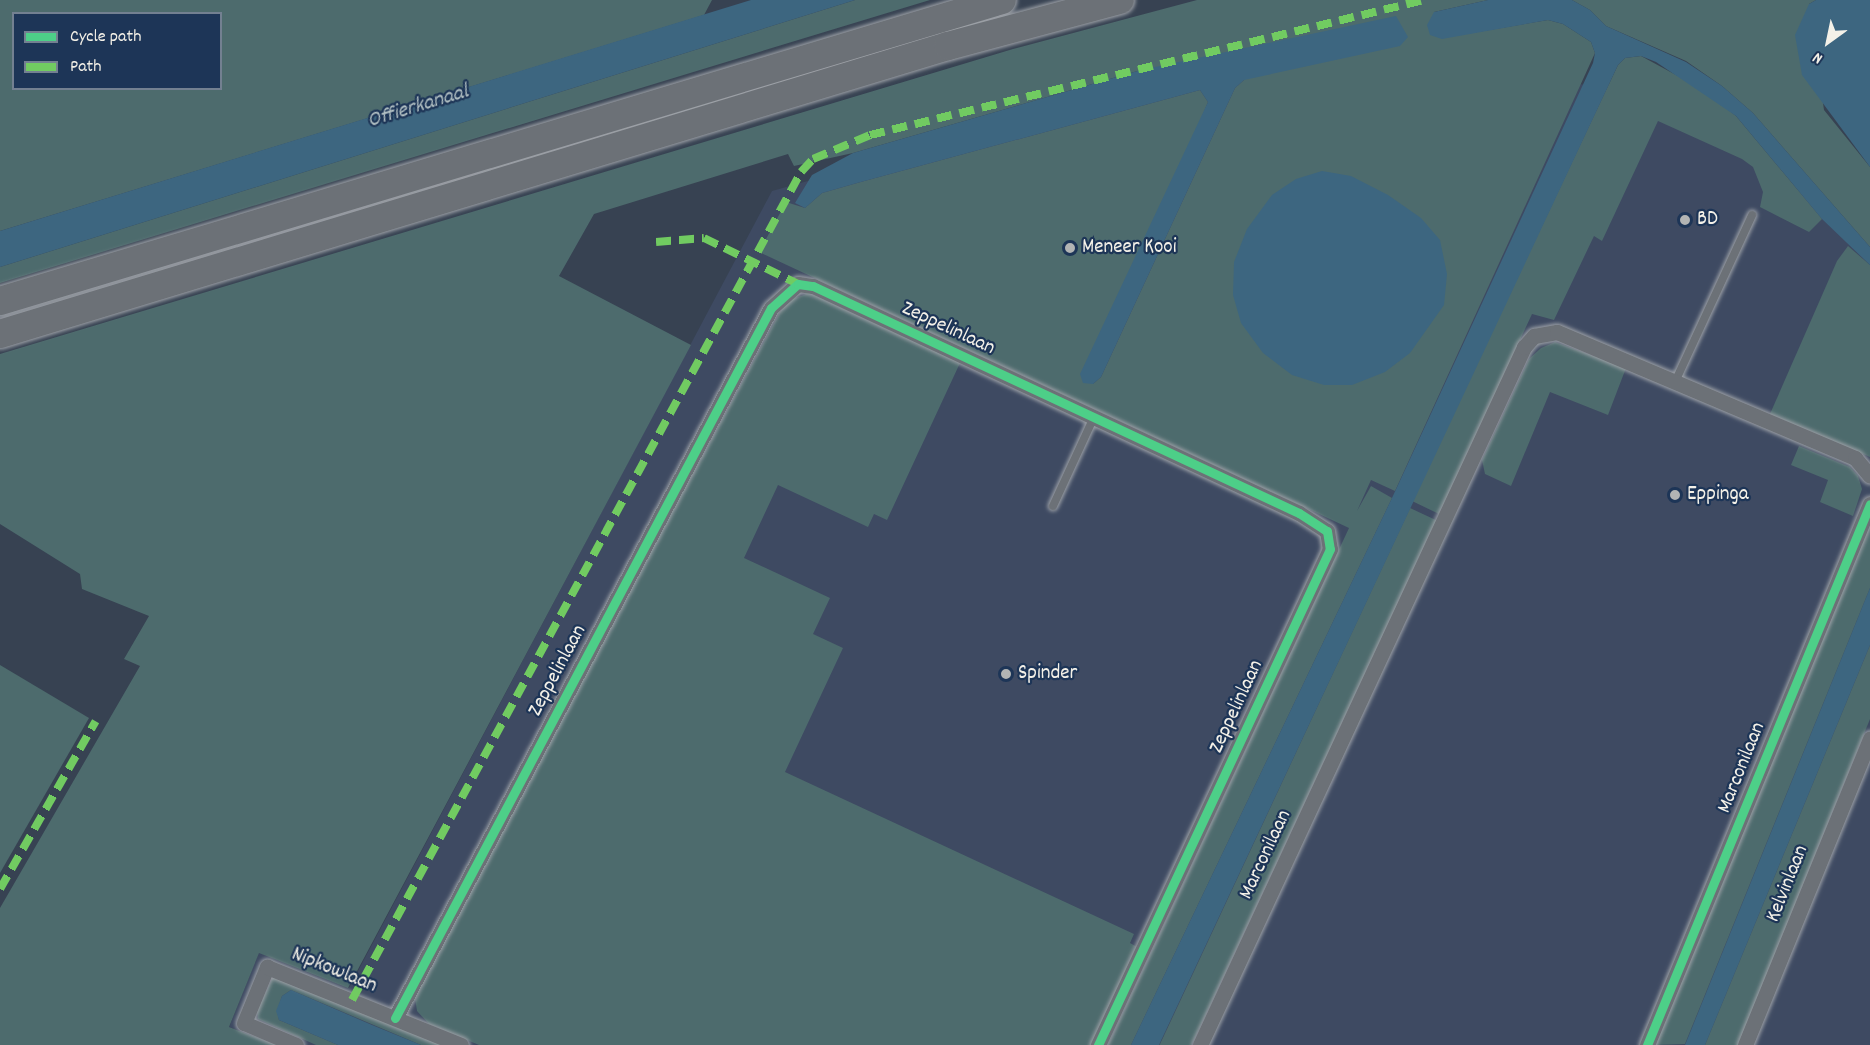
<!DOCTYPE html>
<html>
<head>
<meta charset="utf-8">
<style>
  body { margin:0 }
  #map { position:relative; width:1870px; height:1045px; overflow:hidden; background:#374252; font-family:Dekko,sans-serif }
  div>[style] { position:absolute }
  [style*='--x'] { left:calc(var(--x)*1px); top:calc(var(--y)*1px); width:calc(var(--w)*1px); rotate:calc(var(--a)*1deg) }
  .built>* { inset:0; background:#3e4a62 }
  .green>* { inset:0; background:#4d6b6d; transform-origin:0 0 }
  .water>* { inset:0; background:#3d6680 }
  .roads { filter:drop-shadow(0 0 2px #9da1a7) drop-shadow(0 0 2px #9da1a7) }
  .service>* { height:8px; margin:-4px; padding:0 4px; transform-origin:4px; border-radius:4px; background:#6c7177 }
  .minor>* { height:15px; margin:-7.5px; padding:0 7.5px; transform-origin:7.5px; border-radius:7.5px; background:#6c7177 }
  .motorway>* { height:28px; margin:-14px; padding:0 14px; transform-origin:14px; border-radius:14px; background:#6c7177 }
  .quiet>* { height:8px; margin-top:-4px; transform-origin:0; background:repeating-linear-gradient(90deg,#71cb61 0 15px,transparent 0 23px) }
  .cycleway>* { height:9px; margin:-4.5px; padding:0 4.5px; transform-origin:4.5px; border-radius:4.5px; background:#4dcf88 }
  .dots>* { width:16px; height:16px; translate:-50% -50%; box-sizing:border-box; border:3px solid #1d3557; border-radius:50% }
  span { translate:-50% -50%; white-space:nowrap; text-align:center; line-height:1.15; -webkit-text-stroke:4.5px #1d3557; paint-order:stroke }
  .poi-label { font-size:21px; color:#f4f1e8 }
  .left { translate:0 -50%; text-align:left }
  .street-label { font-size:21px; color:#f4f1e8 }
  .water-label { font-size:22px; color:#b4c2c5; font-style:italic }
  .legend { position:absolute; left:12px; top:12px; width:210px; height:78px; box-sizing:border-box; background:#1d3557; border:2px solid #738091; margin:0; padding:8px 10px; list-style:none; font-size:18px; color:#f4f1e8 }
  .legend li { display:flex; align-items:center; gap:12px; height:30px }
  .legend b { width:30px; border:2px solid #738091 }
  .north { position:absolute; left:1798px; top:12px; width:60px; height:60px; -webkit-text-stroke:4px #1d3557; paint-order:stroke; rotate:213deg; font-size:16px; font-weight:700; line-height:24px; text-align:center; color:#f4f1e8 }
  .north::after { content:''; display:block; margin:auto; width:21px; height:27px; background:#f4f1e8; clip-path:polygon(50% 0,100% 100%,50% 72%,0 100%) }
</style>
</head>
<body>
<div id="map">
  <div class="built">
    <div style="clip-path:polygon(1196px 72px,1700px 88px,1870px 265px,1870px 1045px,277px 1045px,229px 1027px,259px 952px,349px 988px,772px 191px)"></div>
  </div>
  <div class="green">
    <div style="clip-path:polygon(evenodd,0 0,712px 0,704px 15px,0 231px,0 0,14px 14px,220px 14px,220px 88px,14px 88px,14px 14px)"></div>
    <div style="clip-path:polygon(855px 0,930px 0,0 283px,0 267px)"></div>
    <div style="clip-path:polygon(1197px 0,1488px 0,1434px 12px,1442px 38px,1548px 20px,1563px 24px,1591px 42px,1595px 53px,1395px 491px,1371px 480px,1357px 511px,1371px 486px,1392px 498px,1131px 1045px,1108px 1045px,1349px 528px,759px 252px,786px 202px,805px 208px,822px 193px,857px 183px,1200px 90px,1208px 102px,1093px 384px,1101px 377px,1235px 88px,1244px 80px,1141px 70px,853px 153px,794px 166px,788px 154px,594px 214px,559px 276px,691px 345px,348px 988px,259px 953px,229px 1027px,277px 1045px,0 1045px,0 908px,140px 666px,124px 659px,149px 616px,82px 589px,80px 574px,0 524px,0 354px,1013px 49px)"></div>
    <div style="clip-path:polygon(1572px 0,1816px 0,1809px 4px,1824px 110px,1870px 167px,1870px 247px,1753px 113px,1722px 86px,1686px 61px,1606px 26px,1590px 10px)"></div>
    <div style="clip-path:polygon(1641px 56px,1700px 88px,1736px 116px,1822px 219px,1809px 232px,1760px 207px,1763px 192px,1753px 167px,1742px 159px,1658px 121px,1602px 241px,1594px 236px,1554px 320px,1532px 314px,1439px 514px,1412px 501px,1618px 65px,1625px 58px)"></div>
    <div style="clip-path:polygon(1848px 246px,1870px 265px,1870px 457px,1770px 414px,1837px 261px)"></div>
    <div style="clip-path:polygon(809px 293px,960px 363px,887px 520px,874px 514px,868px 527px,778px 485px,744px 558px,830px 598px,813px 634px,843px 648px,785px 772px,1134px 934px,1130px 943px,1137px 947px,1091px 1045px,479px 1045px,429px 1024px,417px 1011px,414px 991px,780px 312px,790px 300px)"></div>
    <div style="clip-path:polygon(1555px 342px,1626px 368px,1608px 415px,1550px 392px,1511px 486px,1485px 474px,1482px 460px,1529px 359px,1541px 348px)"></div>
    <div style="clip-path:polygon(1799px 446px,1850px 467px,1858px 476px,1862px 489px,1853px 516px,1820px 502px,1828px 480px,1791px 465px)"></div>
    <div style="left:1410px;top:508px;width:29px;height:593px;rotate:25deg"></div>
    <div style="clip-path:polygon(1870px 512px,1870px 588px,1685px 1044px,1653px 1045px)"></div>
    <div style="clip-path:polygon(1870px 645px,1870px 719px,1738px 1045px,1705px 1045px)"></div>
    <div style="clip-path:polygon(0 665px,89px 718px,0 873px)"></div>
    <div style="clip-path:polygon(273px 977px,445px 1045px,421px 1045px,291px 990px,282px 996px,277px 1011px,279px 1020px,338px 1045px,316px 1045px,258px 1019px,257px 1011px)"></div>
  </div>
  <div class="water">
    <div style="clip-path:polygon(751px 0,855px 0,0 267px,0 231px)"></div>
    <div style="clip-path:polygon(1488px 0,1572px 0,1590px 10px,1606px 26px,1686px 62px,1722px 86px,1753px 113px,1870px 247px,1870px 265px,1822px 219px,1736px 116px,1656px 62px,1641px 56px,1625px 58px,1618px 65px,1159px 1045px,1131px 1045px,1392px 498px,1593px 63px,1595px 53px,1591px 42px,1563px 24px,1548px 20px,1442px 39px,1430px 35px,1427px 25px,1434px 12px)"></div>
    <div style="clip-path:polygon(1816px 0,1870px 0,1870px 167px,1802px 75px,1795px 35px,1809px 4px)"></div>
    <div style="clip-path:polygon(1396px 16px,1408px 37px,1400px 46px,1244px 80px,1235px 88px,1101px 377px,1093px 384px,1083px 383px,1080px 374px,1208px 102px,1200px 90px,857px 183px,822px 193px,805px 208px,795px 203px,812px 175px,853px 153px,1141px 70px)"></div>
    <div style="clip-path:polygon(1322px 171px,1351px 176px,1388px 195px,1421px 218px,1440px 240px,1447px 274px,1444px 305px,1410px 353px,1385px 372px,1352px 385px,1324px 385px,1292px 375px,1263px 353px,1241px 323px,1233px 295px,1234px 262px,1247px 229px,1272px 195px,1296px 179px)"></div>
    <div style="clip-path:polygon(1870px 588px,1870px 645px,1705px 1045px,1685px 1045px)"></div>
    <div style="clip-path:polygon(291px 990px,372px 1025px,421px 1045px,338px 1045px,279px 1020px,276px 1011px,282px 996px)"></div>
  </div>
  <div class="roads">
    <div class="service">
      <div style="--x:1675;--y:382;--w:184;--a:-65.2"></div>
      <div style="--x:1053;--y:506;--w:98;--a:-65.3"></div>
    </div>
    <div class="minor">
      <div style="--x:395;--y:1018;--w:803;--a:-62.1"></div>
      <div style="--x:771;--y:308;--w:36;--a:-42"></div>
      <div style="--x:798;--y:284;--w:15;--a:8"></div>
      <div style="--x:813;--y:286;--w:536;--a:25.04"></div>
      <div style="--x:1299;--y:513;--w:33;--a:33"></div>
      <div style="--x:1327;--y:531;--w:18;--a:81"></div>
      <div style="--x:1330;--y:549;--w:548;--a:115.07"></div>
      <div style="--x:296;--y:1045;--w:56;--a:-157.1"></div>
      <div style="--x:244;--y:1023;--w:61;--a:-67.7"></div>
      <div style="--x:267;--y:967;--w:209;--a:21.9"></div>
      <div style="--x:1200;--y:1045;--w:770;--a:-65.1"></div>
      <div style="--x:1524;--y:347;--w:15;--a:-48"></div>
      <div style="--x:1534;--y:336;--w:23;--a:-10"></div>
      <div style="--x:1557;--y:332;--w:324;--a:22.9"></div>
      <div style="--x:1855;--y:458;--w:23;--a:50"></div>
      <div style="--x:1647;--y:1045;--w:585;--a:-67.6"></div>
      <div style="--x:1745;--y:1045;--w:331;--a:-67.8"></div>
    </div>
    <div class="motorway">
      <div style="--x:0;--y:301;--w:1046;--a:-16.72"></div>
      <div style="--x:0;--y:334;--w:991;--a:-16.9"></div>
      <div style="--x:948;--y:46;--w:178;--a:-15"></div>
    </div>
  </div>
  <div class="quiet">
    <div style="--x:656;--y:242;--w:48;--a:-4.8"></div>
    <div style="--x:704;--y:238;--w:105;--a:26.1"></div>
    <div style="--x:0;--y:889;--w:193;--a:-60.3"></div>
    <div style="--x:352;--y:1000;--w:942;--a:-61.53"></div>
    <div style="--x:801;--y:172;--w:18;--a:-47"></div>
    <div style="--x:813;--y:159;--w:62;--a:-22.8"></div>
    <div style="--x:870;--y:135;--w:570;--a:-13.7"></div>
  </div>
  <div class="cycleway">
    <div style="--x:395;--y:1018;--w:803;--a:-62.1"></div>
    <div style="--x:771;--y:308;--w:36;--a:-42"></div>
    <div style="--x:798;--y:284;--w:15;--a:8"></div>
    <div style="--x:813;--y:286;--w:536;--a:25.04"></div>
    <div style="--x:1299;--y:513;--w:33;--a:33"></div>
    <div style="--x:1327;--y:531;--w:18;--a:81"></div>
    <div style="--x:1330;--y:549;--w:548;--a:115.07"></div>
    <div style="--x:1647;--y:1045;--w:585;--a:-67.6"></div>
  </div>
  <div class="dots">
    <div style="left:1685px;top:220px;background:#b2b4b4"></div>
    <div style="left:1070px;top:248px;background:#b2b4b4"></div>
    <div style="left:1675px;top:495px;background:#b2b4b4"></div>
    <div style="left:1006px;top:674px;background:#b2b4b4"></div>
  </div>
  <div class="poi-label">
    <span class="left" style="left:1697px;top:220px">BD</span>
    <span class="left" style="left:1082px;top:248px">Meneer Kooi</span>
    <span class="left" style="left:1687px;top:495px">Eppinga</span>
    <span class="left" style="left:1018px;top:674px">Spinder</span>
  </div>
  <div class="street-label">
    <span style="left:948px;top:329px;rotate:25deg">Zeppelinlaan</span>
    <span style="left:558px;top:671px;rotate:-62deg">Zeppelinlaan</span>
    <span style="left:1237px;top:707px;rotate:-65deg">Zeppelinlaan</span>
    <span style="left:1742px;top:768px;rotate:-68deg">Marconilaan</span>
    <span style="left:1266px;top:855px;rotate:-65deg">Marconilaan</span>
    <span style="left:1788px;top:884px;rotate:-68deg">Kelvinlaan</span>
    <span style="left:334px;top:971px;rotate:22deg">Nipkowlaan</span>
  </div>
  <div class="water-label">
    <span style="left:418px;top:107px;rotate:-17deg">Offierkanaal</span>
  </div>
  <ul class="legend">
  <li><b style="height:8px;background:#4dcf88"></b>Cycle path</li>
  <li><b style="height:8px;background:#71cb61"></b>Path</li>
  </ul>
  <div class="north">N</div>
</div>
</body>
</html>
